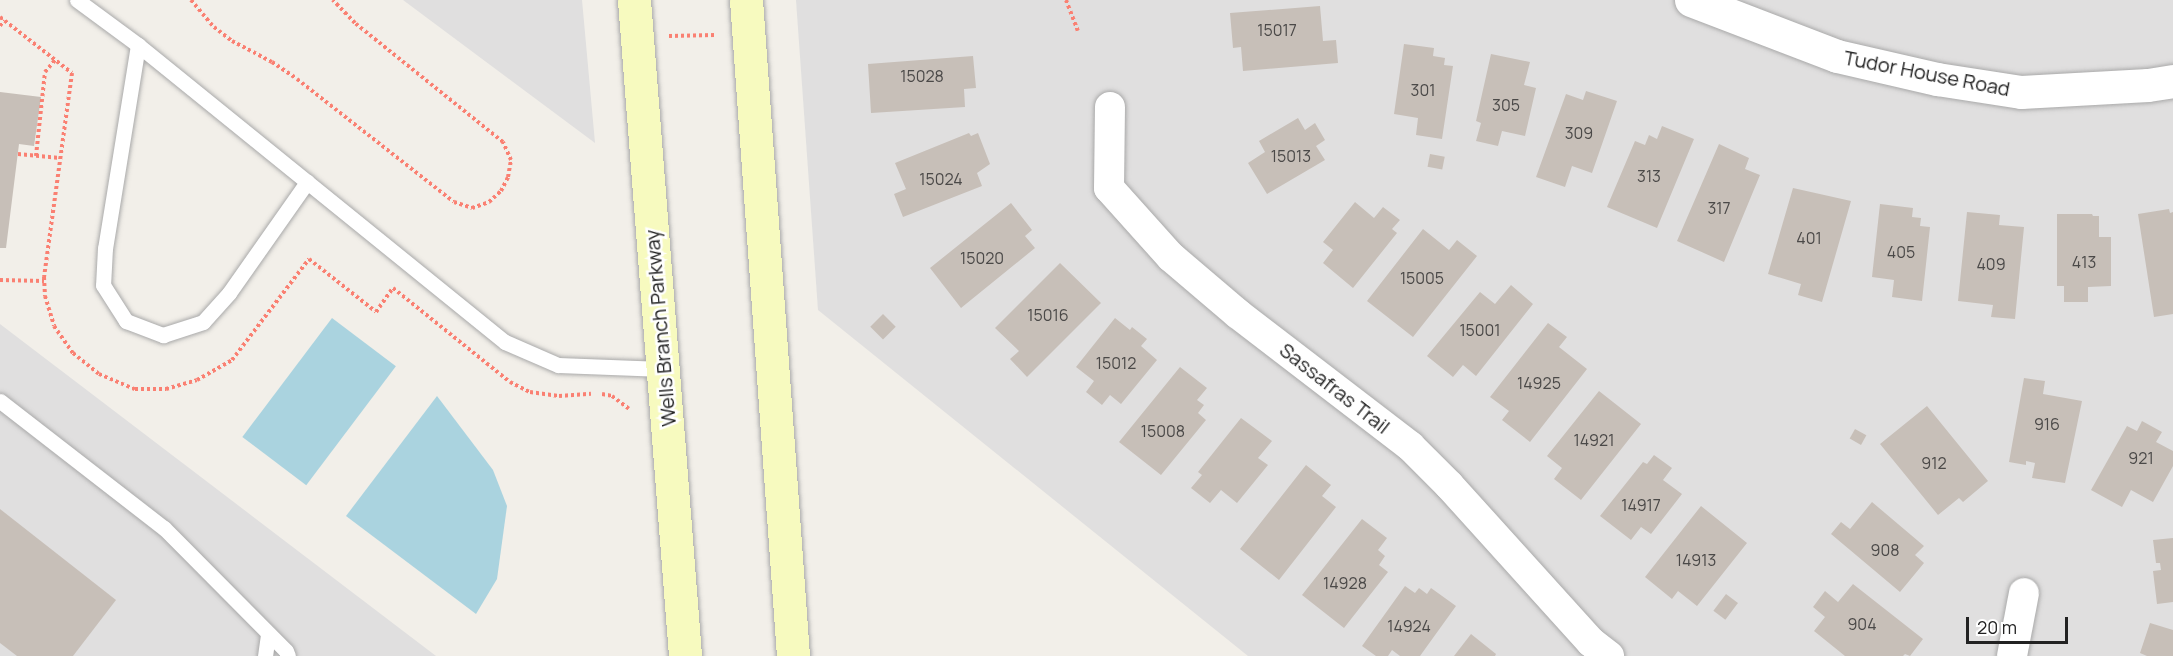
<!DOCTYPE html>
<html>
<head>
<meta charset="utf-8">
<style>
  body { margin:0 }
  #map { position:relative; width:2173px; height:656px; overflow:hidden; background:#f2efe9; font-family:Manrope,sans-serif }
  div>[style] { position:absolute }
  [style*='--x'] { left:calc(var(--x)*1px); top:calc(var(--y)*1px); width:calc(var(--w)*1px); rotate:calc(var(--a)*1deg) }
  .residential>* { inset:0; background:#e0dfdf }
  .water>* { inset:0; background:#aad3df; transform-origin:0 0 }
  .building>* { inset:0; background:#c7bfb8; transform-origin:0 0 }
  .path>* { height:4px; margin-top:-2px; transform-origin:0; background:repeating-linear-gradient(90deg,#fa8072 0 3px,transparent 0 6px) }
  .roads { filter:drop-shadow(0 0 2px #a9a9a9) drop-shadow(0 0 2px #a9a9a9) }
  .service>* { height:15px; margin:-7.5px; padding:0 7.5px; transform-origin:7.5px; border-radius:7.5px; background:#fff }
  .minor>* { height:30px; margin:-15px; padding:0 15px; transform-origin:15px; border-radius:15px; background:#fff }
  .tertiary>* { height:33px; margin:-16.5px; padding:0 16.5px; transform-origin:16.5px; border-radius:16.5px; background:#fff }
  .secondary>* { height:33px; margin:-16.5px; padding:0 16.5px; transform-origin:16.5px; border-radius:16.5px; background:#f7fabf }
  span { translate:-50% -50%; white-space:nowrap; text-align:center; line-height:1.15; -webkit-text-stroke:5px #fff; paint-order:stroke }
  .number-label { font-size:16px; color:#4b4948 }
  .number-label span { -webkit-text-stroke-width:0 }
  .street-label { font-size:20px; color:#222 }
  .scale { position:absolute; left:1966px; top:617px; width:102px; height:27px; box-sizing:border-box; border:3px solid #222; border-top:0; padding-left:8px; font-size:18px; line-height:21px; white-space:nowrap; color:#222; -webkit-text-stroke:4px #fff; paint-order:stroke }
</style>
</head>
<body>
<div id="map">
  <div class="residential">
    <div style="clip-path:polygon(403px 0,582px 0,595px 143px)"></div>
    <div style="clip-path:polygon(796px 0,2173px 0,2173px 656px,1248px 656px,818px 310px)"></div>
    <div style="clip-path:polygon(0 324px,436px 656px,0 656px)"></div>
  </div>
  <div class="water">
    <div style="left:332px;top:318px;width:80px;height:149px;rotate:37deg"></div>
    <div style="clip-path:polygon(437px 396px,493px 470px,507px 506px,497px 579px,476px 614px,346px 516px)"></div>
  </div>
  <div class="building">
    <div style="clip-path:polygon(1320px 6px,1323px 41px,1336px 40px,1338px 63px,1243px 71px,1241px 47px,1233px 48px,1230px 13px)"></div>
    <div style="clip-path:polygon(1404px 44px,1434px 48px,1433px 56px,1445px 58px,1444px 65px,1453px 66px,1442px 139px,1416px 135px,1418px 118px,1394px 114px)"></div>
    <div style="clip-path:polygon(1491px 54px,1530px 62px,1524px 85px,1536px 88px,1525px 136px,1502px 131px,1498px 146px,1476px 141px,1481px 123px,1476px 121px)"></div>
    <div style="clip-path:polygon(973px 56px,976px 88px,964px 89px,965px 107px,871px 113px,868px 64px)"></div>
    <div style="clip-path:polygon(1586px 91px,1617px 101px,1592px 173px,1572px 166px,1565px 187px,1536px 177px,1566px 94px,1583px 100px)"></div>
    <div style="clip-path:polygon(0 92px,41px 97px,34px 146px,19px 144px,6px 248px,0 248px)"></div>
    <div style="clip-path:polygon(1298px 118px,1305px 130px,1315px 123px,1325px 140px,1316px 146px,1325px 160px,1267px 194px,1248px 163px,1265px 152px,1259px 141px)"></div>
    <div style="clip-path:polygon(1662px 126px,1694px 139px,1657px 228px,1607px 207px,1635px 141px,1645px 145px,1649px 135px,1657px 139px)"></div>
    <div style="clip-path:polygon(969px 133px,971px 136px,978px 133px,990px 164px,977px 173px,982px 186px,903px 217px,894px 194px,906px 189px,895px 163px)"></div>
    <div style="clip-path:polygon(1719px 144px,1749px 158px,1745px 169px,1760px 175px,1724px 262px,1677px 241px)"></div>
    <div style="left:1430px;top:154px;width:15px;height:13px;rotate:11deg"></div>
    <div style="clip-path:polygon(1793px 188px,1851px 201px,1822px 302px,1798px 295px,1801px 284px,1768px 274px)"></div>
    <div style="clip-path:polygon(1355px 202px,1374px 218px,1383px 207px,1400px 220px,1392px 229px,1397px 233px,1353px 288px,1323px 263px,1333px 250px,1323px 242px)"></div>
    <div style="clip-path:polygon(1011px 203px,1032px 230px,1025px 236px,1035px 248px,961px 308px,930px 268px)"></div>
    <div style="clip-path:polygon(1880px 204px,1913px 208px,1912px 217px,1921px 218px,1920px 226px,1930px 227px,1922px 301px,1892px 297px,1894px 280px,1872px 277px)"></div>
    <div style="clip-path:polygon(2169px 209px,2170px 213px,2173px 212px,2173px 314px,2154px 317px,2138px 214px)"></div>
    <div style="clip-path:polygon(1967px 212px,2000px 215px,1999px 225px,2024px 227px,2015px 319px,1991px 317px,1993px 305px,1958px 301px)"></div>
    <div style="clip-path:polygon(2057px 214px,2092px 214px,2093px 216px,2099px 216px,2099px 237px,2111px 237px,2111px 286px,2088px 287px,2088px 302px,2064px 302px,2064px 286px,2057px 286px)"></div>
    <div style="clip-path:polygon(1423px 229px,1449px 250px,1457px 240px,1477px 256px,1413px 337px,1367px 301px)"></div>
    <div style="clip-path:polygon(1060px 263px,1101px 303px,1027px 377px,1010px 359px,1019px 351px,995px 328px)"></div>
    <div style="clip-path:polygon(1511px 285px,1533px 304px,1476px 376px,1463px 365px,1453px 377px,1427px 356px,1480px 292px,1495px 304px)"></div>
    <div style="left:883px;top:314px;width:18px;height:18px;rotate:45deg"></div>
    <div style="clip-path:polygon(1115px 318px,1130px 330px,1132px 327px,1147px 339px,1141px 346px,1157px 360px,1121px 404px,1110px 395px,1102px 405px,1086px 392px,1094px 381px,1076px 367px)"></div>
    <div style="clip-path:polygon(1548px 323px,1567px 337px,1559px 347px,1587px 369px,1530px 442px,1502px 420px,1509px 411px,1490px 397px)"></div>
    <div style="clip-path:polygon(1180px 367px,1207px 388px,1197px 400px,1204px 405px,1198px 413px,1206px 420px,1161px 475px,1119px 442px)"></div>
    <div style="clip-path:polygon(2024px 378px,2045px 381px,2043px 394px,2082px 401px,2065px 483px,2032px 478px,2035px 463px,2026px 461px,2026px 465px,2009px 462px)"></div>
    <div style="clip-path:polygon(1599px 391px,1641px 424px,1581px 500px,1554px 479px,1562px 468px,1547px 456px)"></div>
    <div style="clip-path:polygon(1927px 406px,1988px 481px,1963px 502px,1959px 498px,1938px 515px,1880px 444px)"></div>
    <div style="clip-path:polygon(1241px 418px,1272px 441px,1258px 458px,1268px 465px,1237px 503px,1221px 490px,1210px 503px,1191px 488px,1202px 475px,1198px 472px)"></div>
    <div style="clip-path:polygon(2142px 421px,2162px 432px,2156px 442px,2173px 451px,2173px 466px,2153px 502px,2131px 490px,2122px 507px,2091px 490px,2127px 426px,2137px 431px)"></div>
    <div style="left:1855px;top:429px;width:13px;height:11px;rotate:29deg"></div>
    <div style="clip-path:polygon(1654px 455px,1672px 468px,1663px 480px,1682px 494px,1651px 534px,1641px 527px,1631px 540px,1600px 516px,1643px 462px,1647px 464px)"></div>
    <div style="clip-path:polygon(1306px 465px,1331px 485px,1322px 496px,1336px 507px,1279px 580px,1240px 549px)"></div>
    <div style="clip-path:polygon(1872px 502px,1924px 546px,1915px 555px,1924px 563px,1900px 592px,1831px 534px,1841px 522px,1850px 529px)"></div>
    <div style="clip-path:polygon(1701px 506px,1747px 543px,1697px 606px,1678px 591px,1672px 599px,1645px 577px)"></div>
    <div style="clip-path:polygon(0 509px,116px 600px,73px 656px,17px 656px,0 643px)"></div>
    <div style="clip-path:polygon(1362px 519px,1387px 538px,1378px 550px,1385px 556px,1379px 565px,1388px 572px,1344px 628px,1302px 595px)"></div>
    <div style="clip-path:polygon(2173px 538px,2173px 602px,2157px 604px,2153px 571px,2161px 570px,2160px 563px,2156px 563px,2153px 540px)"></div>
    <div style="clip-path:polygon(1853px 584px,1923px 639px,1910px 656px,1905px 654px,1903px 656px,1845px 656px,1814px 631px,1825px 617px,1813px 607px,1825px 591px,1838px 602px)"></div>
    <div style="clip-path:polygon(1405px 586px,1415px 593px,1419px 588px,1427px 594px,1431px 588px,1456px 606px,1420px 656px,1400px 656px,1392px 650px,1388px 656px,1376px 656px,1362px 646px)"></div>
    <div style="left:1726px;top:594px;width:15px;height:21px;rotate:37deg"></div>
    <div style="clip-path:polygon(2150px 623px,2173px 630px,2173px 656px,2147px 656px,2140px 653px)"></div>
    <div style="clip-path:polygon(1471px 634px,1496px 654px,1495px 656px,1454px 656px)"></div>
  </div>
  <div class="path">
    <div style="--x:191;--y:0;--w:35;--a:50"></div>
    <div style="--x:214;--y:27;--w:23;--a:38"></div>
    <div style="--x:232;--y:41;--w:45;--a:27.7"></div>
    <div style="--x:272;--y:62;--w:30;--a:34"></div>
    <div style="--x:297;--y:79;--w:199;--a:38.1"></div>
    <div style="--x:454;--y:202;--w:19;--a:18"></div>
    <div style="--x:472;--y:208;--w:18;--a:-19"></div>
    <div style="--x:489;--y:202;--w:16;--a:-43"></div>
    <div style="--x:501;--y:191;--w:16;--a:-63"></div>
    <div style="--x:508;--y:177;--w:17;--a:-80"></div>
    <div style="--x:511;--y:160;--w:20;--a:-114"></div>
    <div style="--x:503;--y:142;--w:190;--a:-141.2"></div>
    <div style="--x:355;--y:23;--w:32;--a:-134"></div>
    <div style="--x:1066;--y:0;--w:33;--a:69"></div>
    <div style="--x:0;--y:17;--w:91;--a:37.9"></div>
    <div style="--x:72;--y:73;--w:206;--a:97.8"></div>
    <div style="--x:44;--y:277;--w:19;--a:87"></div>
    <div style="--x:45;--y:296;--w:31;--a:73"></div>
    <div style="--x:54;--y:326;--w:33;--a:55"></div>
    <div style="--x:73;--y:353;--w:33;--a:39"></div>
    <div style="--x:99;--y:374;--w:39;--a:23"></div>
    <div style="--x:135;--y:389;--w:31;--a:0"></div>
    <div style="--x:166;--y:389;--w:32;--a:-16"></div>
    <div style="--x:197;--y:380;--w:40;--a:-29.7"></div>
    <div style="--x:232;--y:360;--w:127;--a:-52.7"></div>
    <div style="--x:309;--y:259;--w:85;--a:38.3"></div>
    <div style="--x:376;--y:312;--w:29;--a:-55"></div>
    <div style="--x:393;--y:288;--w:150;--a:38.8"></div>
    <div style="--x:510;--y:382;--w:22;--a:27"></div>
    <div style="--x:530;--y:392;--w:29;--a:8"></div>
    <div style="--x:559;--y:396;--w:32;--a:-4"></div>
    <div style="--x:0;--y:26;--w:7;--a:-56"></div>
    <div style="--x:669;--y:36;--w:46;--a:-1.2"></div>
    <div style="--x:18;--y:154;--w:42;--a:5.4"></div>
    <div style="--x:36;--y:156;--w:84;--a:-83.9"></div>
    <div style="--x:45;--y:72;--w:16;--a:-50"></div>
    <div style="--x:0;--y:280;--w:44;--a:1.3"></div>
    <div style="--x:602;--y:394;--w:10;--a:11"></div>
    <div style="--x:612;--y:396;--w:21;--a:37"></div>
  </div>
  <div class="roads">
    <div class="service">
      <div style="--x:77;--y:0;--w:76;--a:36.4"></div>
      <div style="--x:138;--y:45;--w:472;--a:39"></div>
      <div style="--x:505;--y:342;--w:58;--a:23.5"></div>
      <div style="--x:558;--y:365;--w:105;--a:2.2"></div>
      <div style="--x:138;--y:45;--w:206;--a:99.2"></div>
      <div style="--x:105;--y:248;--w:37;--a:93"></div>
      <div style="--x:103;--y:285;--w:43;--a:57.4"></div>
      <div style="--x:126;--y:321;--w:40;--a:21"></div>
      <div style="--x:163;--y:335;--w:42;--a:-18"></div>
      <div style="--x:203;--y:322;--w:39;--a:-48"></div>
      <div style="--x:229;--y:293;--w:136;--a:-54.9"></div>
      <div style="--x:0;--y:401;--w:207;--a:37.8"></div>
      <div style="--x:164;--y:528;--w:173;--a:45.2"></div>
      <div style="--x:286;--y:651;--w:5;--a:68"></div>
      <div style="--x:265;--y:656;--w:22;--a:-82"></div>
    </div>
    <div class="minor">
      <div style="--x:1110;--y:107;--w:81;--a:90.7"></div>
      <div style="--x:1109;--y:188;--w:93;--a:48.1"></div>
      <div style="--x:1171;--y:257;--w:88;--a:40.4"></div>
      <div style="--x:1238;--y:314;--w:217;--a:37.5"></div>
      <div style="--x:1410;--y:446;--w:55;--a:45"></div>
      <div style="--x:1449;--y:485;--w:212;--a:47.9"></div>
      <div style="--x:1591;--y:642;--w:23;--a:38"></div>
      <div style="--x:2012;--y:656;--w:64;--a:-79.2"></div>
    </div>
    <div class="tertiary">
      <div style="--x:1691;--y:0;--w:156;--a:21"></div>
      <div style="--x:1837;--y:56;--w:103;--a:13"></div>
      <div style="--x:1937;--y:79;--w:85;--a:8.8"></div>
      <div style="--x:2021;--y:92;--w:127;--a:-3.2"></div>
      <div style="--x:2148;--y:85;--w:25;--a:-9"></div>
    </div>
    <div class="secondary">
      <div style="--x:634;--y:0;--w:658;--a:85.55"></div>
      <div style="--x:746;--y:0;--w:658;--a:85.9"></div>
    </div>
  </div>
  <div class="number-label">
    <span style="left:1277px;top:30px">15017</span>
    <span style="left:922px;top:76px">15028</span>
    <span style="left:1423px;top:90px">301</span>
    <span style="left:1506px;top:105px">305</span>
    <span style="left:1579px;top:133px">309</span>
    <span style="left:1291px;top:156px">15013</span>
    <span style="left:1649px;top:176px">313</span>
    <span style="left:941px;top:179px">15024</span>
    <span style="left:1719px;top:208px">317</span>
    <span style="left:1809px;top:238px">401</span>
    <span style="left:1901px;top:252px">405</span>
    <span style="left:982px;top:258px">15020</span>
    <span style="left:2084px;top:262px">413</span>
    <span style="left:1991px;top:264px">409</span>
    <span style="left:1422px;top:278px">15005</span>
    <span style="left:1048px;top:315px">15016</span>
    <span style="left:1480px;top:330px">15001</span>
    <span style="left:1116px;top:363px">15012</span>
    <span style="left:1539px;top:383px">14925</span>
    <span style="left:2047px;top:424px">916</span>
    <span style="left:1163px;top:431px">15008</span>
    <span style="left:1594px;top:440px">14921</span>
    <span style="left:2141px;top:458px">921</span>
    <span style="left:1934px;top:463px">912</span>
    <span style="left:1641px;top:505px">14917</span>
    <span style="left:1885px;top:550px">908</span>
    <span style="left:1696px;top:560px">14913</span>
    <span style="left:1345px;top:583px">14928</span>
    <span style="left:1862px;top:624px">904</span>
    <span style="left:1409px;top:626px">14924</span>
  </div>
  <div class="street-label">
    <span style="left:1927px;top:73px;rotate:11deg">Tudor House Road</span>
    <span style="left:660px;top:328px;rotate:-95deg">Wells Branch Parkway</span>
    <span style="left:1335px;top:388px;rotate:38deg">Sassafras Trail</span>
  </div>
  <div class="scale">20 m</div>
</div>
</body>
</html>
